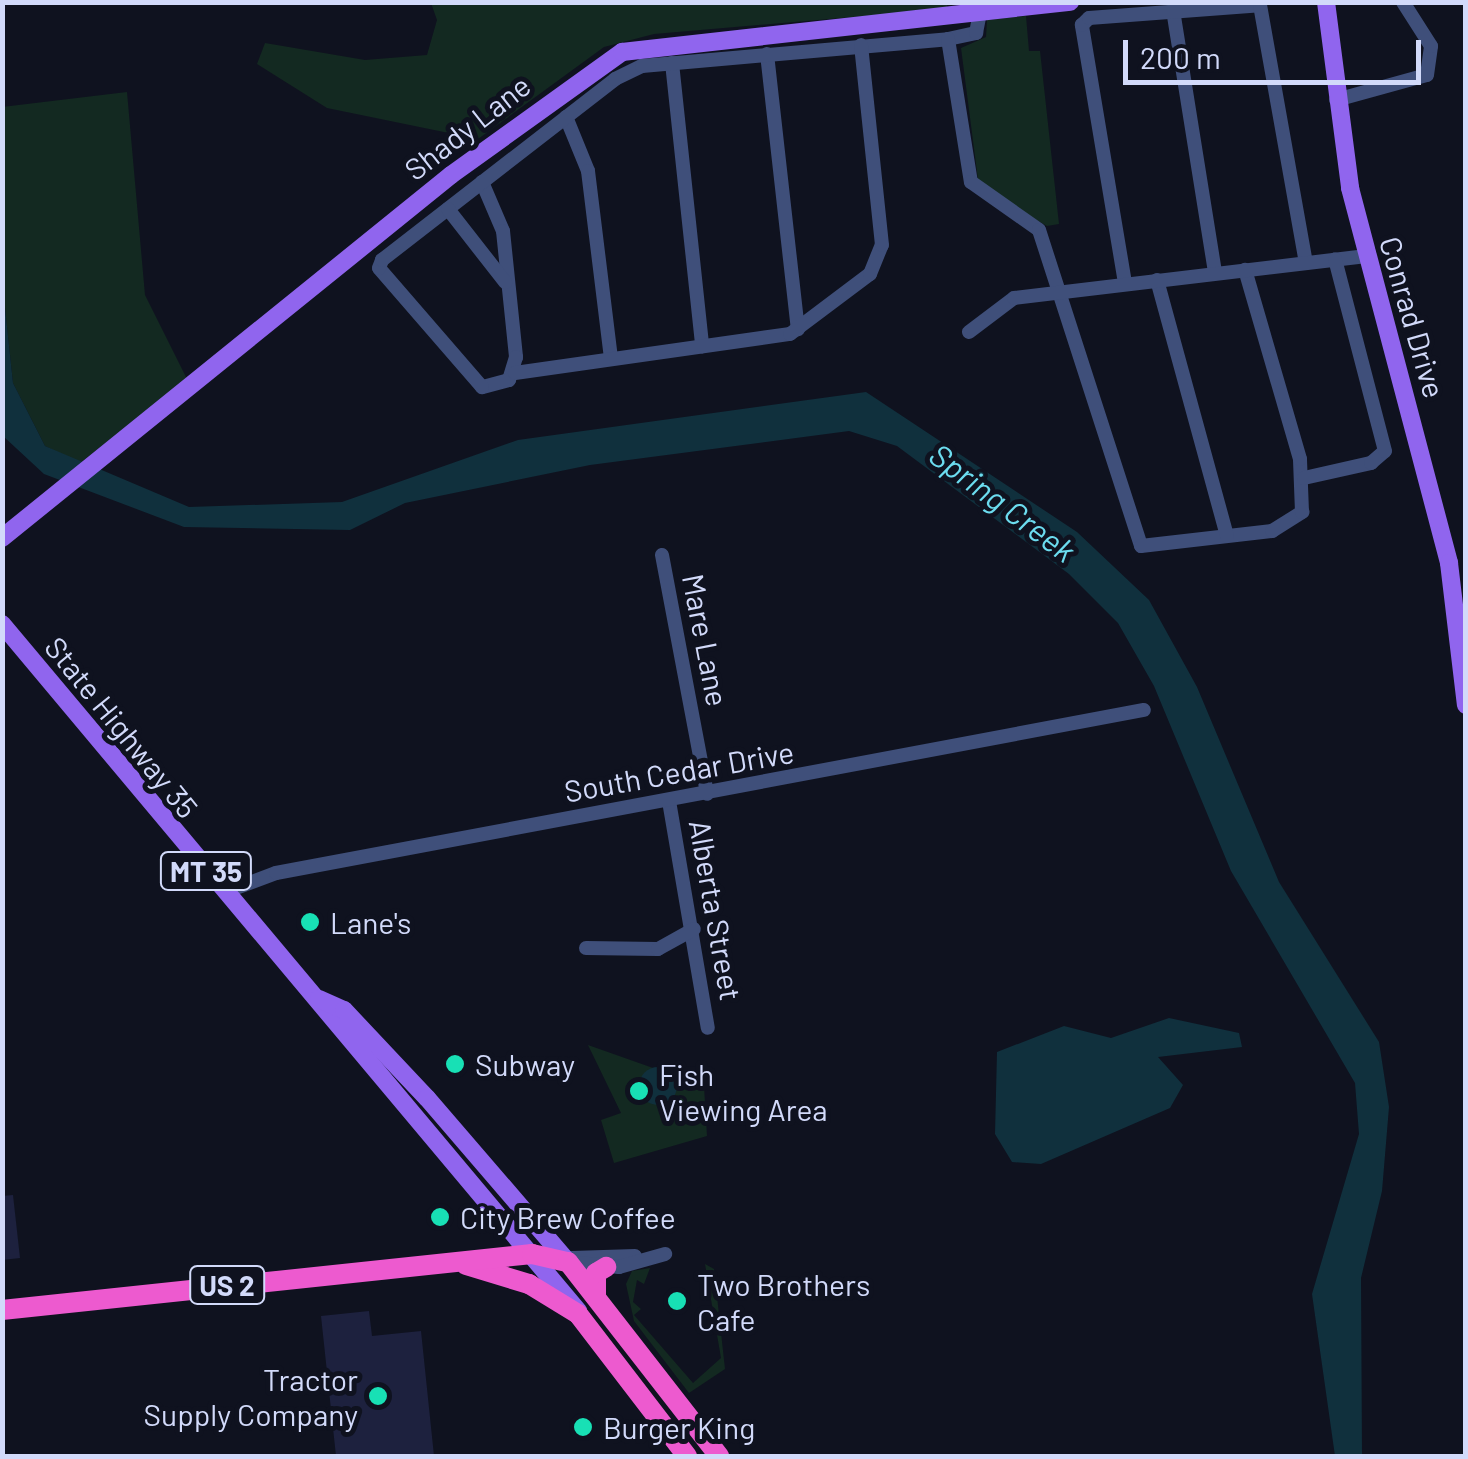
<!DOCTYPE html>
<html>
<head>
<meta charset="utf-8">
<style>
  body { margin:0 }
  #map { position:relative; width:1468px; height:1459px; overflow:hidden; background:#0f121f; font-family:Barlow,sans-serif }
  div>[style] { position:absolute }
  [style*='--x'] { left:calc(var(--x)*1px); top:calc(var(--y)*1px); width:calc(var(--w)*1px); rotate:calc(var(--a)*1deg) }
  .green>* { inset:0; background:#132921 }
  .water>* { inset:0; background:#10303d }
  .round { border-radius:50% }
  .building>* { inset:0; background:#1d213e }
  .minor>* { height:14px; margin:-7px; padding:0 7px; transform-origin:7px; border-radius:7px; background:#3f4f7a }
  .major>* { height:18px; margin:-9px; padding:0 9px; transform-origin:9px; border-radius:9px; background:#9065ee }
  .highway>* { height:20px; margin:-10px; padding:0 10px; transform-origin:10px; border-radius:10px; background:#ed5acf }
  .dots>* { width:28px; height:28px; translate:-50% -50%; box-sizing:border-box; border:5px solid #0f121f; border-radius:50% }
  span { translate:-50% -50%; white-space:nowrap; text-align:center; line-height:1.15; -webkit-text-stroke:10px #0f121f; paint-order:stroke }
  .shield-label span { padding:2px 8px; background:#0f121f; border:2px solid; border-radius:8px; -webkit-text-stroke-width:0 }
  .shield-label { font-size:28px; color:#d2dafa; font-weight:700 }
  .street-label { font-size:30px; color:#d2dafa }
  .poi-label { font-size:30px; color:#d2dafa }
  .left { translate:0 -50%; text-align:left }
  .right { translate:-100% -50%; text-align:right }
  .water-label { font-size:32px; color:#6cdcef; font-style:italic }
  .frame { position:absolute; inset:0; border:5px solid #d2dafa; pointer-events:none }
  .scale { position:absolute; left:1123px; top:40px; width:298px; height:45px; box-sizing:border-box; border:5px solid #d2dafa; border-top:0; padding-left:12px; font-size:30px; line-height:35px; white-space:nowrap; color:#d2dafa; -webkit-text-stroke:8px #0f121f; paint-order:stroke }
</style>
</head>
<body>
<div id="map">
  <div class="green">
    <div style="clip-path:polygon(431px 3px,947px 3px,947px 9px,654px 34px,604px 47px,478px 139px,327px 108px,257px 64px,265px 43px,365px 60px,427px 55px,437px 20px)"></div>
    <div style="clip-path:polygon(1026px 16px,1029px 51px,1040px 51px,1059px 224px,1047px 226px,979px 187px,961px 48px,986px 37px,987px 20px)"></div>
    <div style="clip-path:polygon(127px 92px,145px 295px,187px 379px,80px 463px,45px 446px,13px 383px,2px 280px,2px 107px)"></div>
    <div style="clip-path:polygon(588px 1045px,704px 1086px,707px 1136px,614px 1163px,601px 1120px,621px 1113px)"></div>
    <div style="clip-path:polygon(705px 1264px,714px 1269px,725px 1369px,689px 1393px,634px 1321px,626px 1284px,632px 1271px,650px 1268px,644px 1284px,637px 1280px,633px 1302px,641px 1309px,634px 1315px,693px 1383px,721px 1358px)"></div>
  </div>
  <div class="water">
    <div style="clip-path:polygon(2px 280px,13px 383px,45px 446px,189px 507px,342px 502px,518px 440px,866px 392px,1077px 532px,1149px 600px,1197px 687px,1279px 882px,1379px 1042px,1389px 1107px,1382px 1191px,1361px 1278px,1362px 1456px,1335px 1456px,1312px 1294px,1359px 1134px,1355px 1083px,1231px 871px,1154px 686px,1118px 623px,1069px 574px,897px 446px,849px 431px,590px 465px,405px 503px,350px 530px,184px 527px,44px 474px,3px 436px)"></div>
    <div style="clip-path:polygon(1169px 1018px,1239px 1033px,1242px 1047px,1158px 1057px,1183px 1085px,1170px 1108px,1041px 1164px,1012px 1162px,995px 1134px,997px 1052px,1064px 1026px,1111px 1038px)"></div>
    <div class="round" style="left:639px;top:1067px;width:38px;height:38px"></div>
  </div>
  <div class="building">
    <div style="clip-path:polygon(13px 1195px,20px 1258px,2px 1260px,2px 1196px)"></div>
    <div style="clip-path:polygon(369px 1311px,372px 1336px,421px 1331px,434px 1456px,336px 1456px,321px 1316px)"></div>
  </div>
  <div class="minor">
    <div style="--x:1173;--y:10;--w:266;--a:80.9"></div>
    <div style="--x:948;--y:39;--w:29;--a:-12"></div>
    <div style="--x:976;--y:33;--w:20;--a:-79"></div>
    <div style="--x:767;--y:54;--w:277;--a:83.6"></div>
    <div style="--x:672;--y:63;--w:285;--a:83.9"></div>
    <div style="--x:1336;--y:100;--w:94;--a:-15.4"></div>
    <div style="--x:1427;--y:75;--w:29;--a:-82"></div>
    <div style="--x:1431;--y:46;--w:52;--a:-122.5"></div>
    <div style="--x:566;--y:117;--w:58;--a:67.8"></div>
    <div style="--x:588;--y:171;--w:188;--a:83"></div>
    <div style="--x:482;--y:182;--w:53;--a:66.8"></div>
    <div style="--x:503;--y:231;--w:127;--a:84.1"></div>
    <div style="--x:516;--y:357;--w:24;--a:107"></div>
    <div style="--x:509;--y:380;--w:28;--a:165"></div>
    <div style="--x:482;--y:387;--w:157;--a:-130.9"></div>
    <div style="--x:379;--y:268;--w:9;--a:-69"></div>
    <div style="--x:382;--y:260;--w:295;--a:-37.8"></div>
    <div style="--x:615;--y:79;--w:30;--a:-26"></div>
    <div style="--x:642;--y:66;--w:307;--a:-5"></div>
    <div style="--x:948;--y:39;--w:145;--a:80.9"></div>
    <div style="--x:971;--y:182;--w:83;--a:35.2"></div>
    <div style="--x:1039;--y:230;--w:332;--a:72.1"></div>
    <div style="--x:1141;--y:546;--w:132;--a:-6.5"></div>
    <div style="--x:1272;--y:531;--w:36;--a:-32"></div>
    <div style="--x:1302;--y:512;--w:53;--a:-92.2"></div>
    <div style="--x:1300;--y:459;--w:197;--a:-106.2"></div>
    <div style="--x:448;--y:209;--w:93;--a:52"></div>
    <div style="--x:1157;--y:280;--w:265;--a:74.7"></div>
    <div style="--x:1125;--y:283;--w:262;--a:-99.5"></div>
    <div style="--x:1082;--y:25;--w:10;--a:-45"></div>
    <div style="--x:1089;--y:18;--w:171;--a:-4.3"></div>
    <div style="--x:1260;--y:5;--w:262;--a:79.9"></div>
    <div style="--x:969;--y:332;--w:56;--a:-37.1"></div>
    <div style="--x:1014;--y:298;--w:355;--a:-6.8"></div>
    <div style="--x:515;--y:373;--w:278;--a:-8.1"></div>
    <div style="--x:790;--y:334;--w:100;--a:-36.9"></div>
    <div style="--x:870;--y:274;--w:31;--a:-68"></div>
    <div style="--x:882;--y:245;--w:201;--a:-96"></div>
    <div style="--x:1304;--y:478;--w:69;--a:-12.6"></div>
    <div style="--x:1371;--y:463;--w:18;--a:-41"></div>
    <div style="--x:1385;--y:451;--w:198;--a:-104.6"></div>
    <div style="--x:662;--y:555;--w:243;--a:79.3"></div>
    <div style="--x:669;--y:801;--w:230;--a:80.3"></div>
    <div style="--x:225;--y:892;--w:54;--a:-20.4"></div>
    <div style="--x:276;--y:873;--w:883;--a:-10.64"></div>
    <div style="--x:586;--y:948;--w:72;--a:0.8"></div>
    <div style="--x:658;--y:949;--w:41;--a:-29.1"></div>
    <div style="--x:572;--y:1258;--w:63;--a:-1.8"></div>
    <div style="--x:569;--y:1262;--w:50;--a:5.7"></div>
    <div style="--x:619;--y:1267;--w:48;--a:-15.8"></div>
  </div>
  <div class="major">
    <div style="--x:1326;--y:2;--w:188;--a:82.6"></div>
    <div style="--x:1350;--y:188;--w:388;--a:75.2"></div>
    <div style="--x:1449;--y:563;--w:143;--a:83.2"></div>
    <div style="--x:2;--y:538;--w:577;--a:-38.95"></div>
    <div style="--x:451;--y:175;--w:211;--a:-35.7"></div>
    <div style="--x:622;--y:52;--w:451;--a:-6.4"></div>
    <div style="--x:2;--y:624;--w:897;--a:50.02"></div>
    <div style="--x:319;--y:999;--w:27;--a:24"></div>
    <div style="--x:344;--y:1010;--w:121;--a:46.7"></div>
    <div style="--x:427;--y:1098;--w:216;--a:49.3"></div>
  </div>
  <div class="highway">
    <div style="--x:466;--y:1265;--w:66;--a:16.8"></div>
    <div style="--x:529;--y:1284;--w:57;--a:31.5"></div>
    <div style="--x:578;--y:1314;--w:179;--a:52.5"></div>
    <div style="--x:596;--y:1297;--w:24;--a:-90"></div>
    <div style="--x:596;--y:1273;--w:12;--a:-31"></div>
    <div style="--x:2;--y:1310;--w:533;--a:-6.03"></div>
    <div style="--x:532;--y:1254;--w:37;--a:13"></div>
    <div style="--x:568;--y:1262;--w:246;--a:52.1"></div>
  </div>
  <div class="dots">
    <div style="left:310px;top:922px;background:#18e0b5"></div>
    <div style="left:455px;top:1064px;background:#18e0b5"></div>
    <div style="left:639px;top:1091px;background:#18e0b5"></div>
    <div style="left:440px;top:1217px;background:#18e0b5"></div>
    <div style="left:677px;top:1301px;background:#18e0b5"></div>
    <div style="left:378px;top:1396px;background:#18e0b5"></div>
    <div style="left:583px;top:1427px;background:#18e0b5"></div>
  </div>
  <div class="shield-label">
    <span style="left:206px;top:871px">MT 35</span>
    <span style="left:227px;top:1285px">US 2</span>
  </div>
  <div class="street-label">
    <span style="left:467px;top:127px;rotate:-38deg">Shady Lane</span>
    <span style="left:1413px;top:317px;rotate:74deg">Conrad Drive</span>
    <span style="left:706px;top:640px;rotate:79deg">Mare Lane</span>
    <span style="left:122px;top:727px;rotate:51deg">State Highway 35</span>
    <span style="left:679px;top:771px;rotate:-10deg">South Cedar Drive</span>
    <span style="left:716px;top:910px;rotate:80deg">Alberta Street</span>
  </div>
  <div class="poi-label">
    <span class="left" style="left:330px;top:922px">Lane's</span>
    <span class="left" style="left:475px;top:1064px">Subway</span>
    <span class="left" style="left:659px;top:1091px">Fish<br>Viewing Area</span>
    <span class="left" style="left:460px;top:1217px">City Brew Coffee</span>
    <span class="left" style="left:697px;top:1301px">Two Brothers<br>Cafe</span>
    <span class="right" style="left:358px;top:1396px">Tractor<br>Supply Company</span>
    <span class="left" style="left:603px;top:1427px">Burger King</span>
  </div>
  <div class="water-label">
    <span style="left:1003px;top:502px;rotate:37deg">Spring Creek</span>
  </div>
  <div class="frame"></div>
  <div class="scale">200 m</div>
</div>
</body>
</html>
